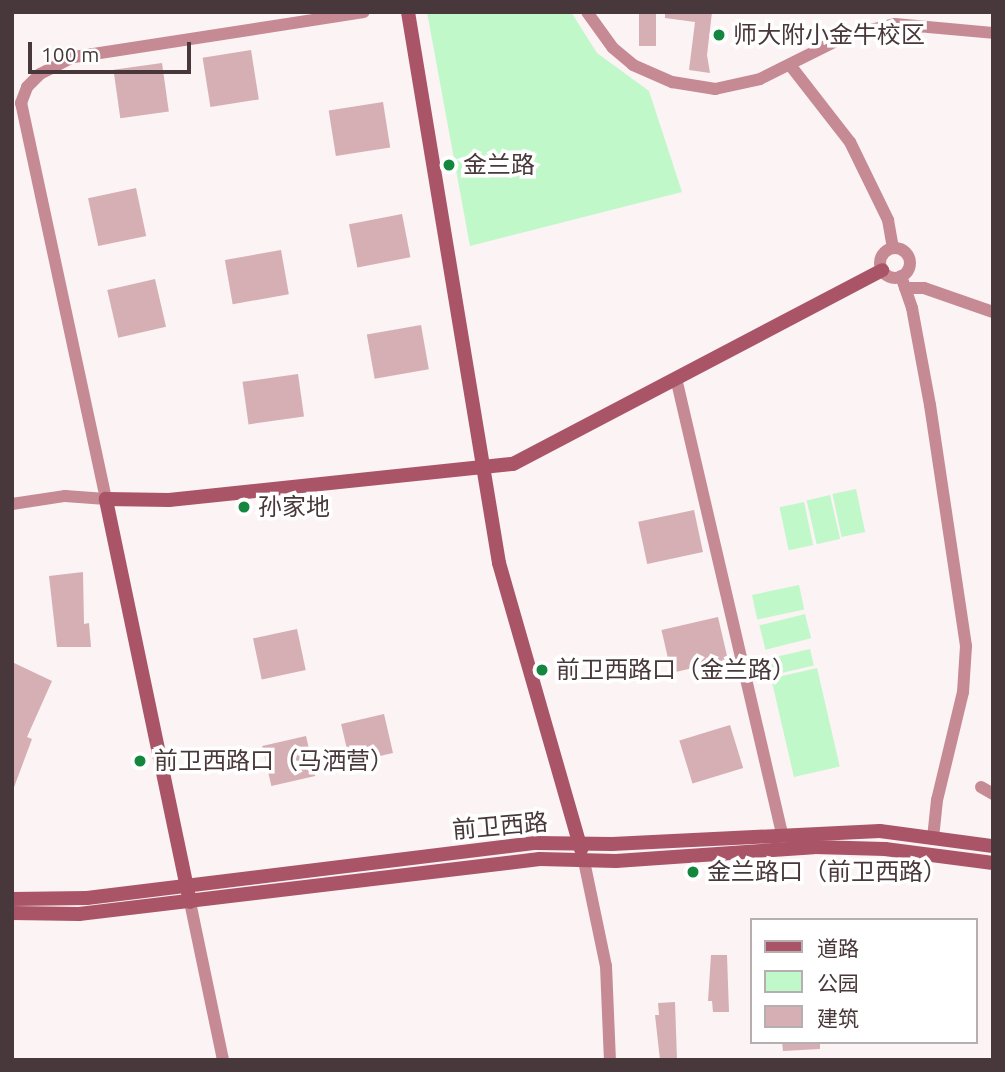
<!DOCTYPE html>
<html>
<head>
<meta charset="utf-8">
<style>
  body { margin:0 }
  #map { position:relative; width:1005px; height:1072px; overflow:hidden; background:#fbf3f4; font-family:Ubuntu,"Noto Sans SC",sans-serif }
  div>[style] { position:absolute }
  [style*='--x'] { left:calc(var(--x)*1px); top:calc(var(--y)*1px); width:calc(var(--w)*1px); rotate:calc(var(--a)*1deg) }
  .green>* { inset:0; background:#c0f8ca; transform-origin:0 0 }
  .building>* { inset:0; background:#d6afb5; transform-origin:0 0 }
  .street>* { height:12px; margin:-6px; padding:0 6px; transform-origin:6px; border-radius:6px; background:#c68a95 }
  .street>.ring { margin:-6px; padding:0; box-sizing:content-box; background:none; border:12px solid #c68a95; border-radius:50% }
  .secondary>* { height:14px; margin:-7px; padding:0 7px; transform-origin:7px; border-radius:7px; background:#aa5567 }
  .dots>* { width:19px; height:19px; translate:-50% -50%; box-sizing:border-box; border:4px solid #fff; border-radius:50% }
  span { translate:-50% -50%; white-space:nowrap; text-align:center; line-height:1.15; -webkit-text-stroke:7px #fff; paint-order:stroke }
  .poi-label { font-size:24px; color:#48383b }
  .left { translate:0 -50%; text-align:left }
  .street-label { font-size:24px; color:#48383b }
  .frame { position:absolute; inset:0; border:14px solid #48383b; pointer-events:none }
  .legend { position:absolute; left:750px; top:918px; width:228px; height:126px; box-sizing:border-box; background:#fff; border:2px solid #b6afb1; margin:0; padding:9px 12px; list-style:none; font-size:21px; color:#48383b }
  .legend li { display:flex; align-items:center; gap:14px; height:35px }
  .legend b { width:35px; border:2px solid #b6afb1 }
  .scale { position:absolute; left:28px; top:42px; width:163px; height:32px; box-sizing:border-box; border:4px solid #48383b; border-top:0; padding-left:9px; font-size:21px; line-height:24px; white-space:nowrap; color:#48383b; -webkit-text-stroke:5px #fff; paint-order:stroke }
</style>
</head>
<body>
<div id="map">
  <div class="green">
    <div style="clip-path:polygon(427px 12px,571px 12px,597px 53px,649px 91px,682px 192px,470px 246px)"></div>
    <div style="left:856px;top:489px;width:44px;height:24px;rotate:78deg"></div>
    <div style="left:830px;top:495px;width:45px;height:24px;rotate:77deg"></div>
    <div style="left:804px;top:502px;width:44px;height:25px;rotate:78deg"></div>
    <div style="left:799px;top:585px;width:25px;height:48px;rotate:78deg"></div>
    <div style="left:805px;top:614px;width:25px;height:47px;rotate:76deg"></div>
    <div style="left:810px;top:649px;width:17px;height:41px;rotate:77deg"></div>
    <div style="left:817px;top:668px;width:101px;height:47px;rotate:77deg"></div>
  </div>
  <div class="building">
    <div style="left:639px;top:12px;width:17px;height:34px"></div>
    <div style="clip-path:polygon(665px 12px,712px 12px,707px 55px,710px 73px,689px 70px,695px 22px,665px 18px)"></div>
    <div style="left:251px;top:50px;width:50px;height:49px;rotate:81deg"></div>
    <div style="left:162px;top:63px;width:49px;height:49px;rotate:82deg"></div>
    <div style="left:383px;top:102px;width:46px;height:55px;rotate:81deg"></div>
    <div style="left:136px;top:188px;width:49px;height:49px;rotate:78deg"></div>
    <div style="left:402px;top:214px;width:44px;height:54px;rotate:79deg"></div>
    <div style="left:281px;top:250px;width:45px;height:57px;rotate:80deg"></div>
    <div style="left:155px;top:279px;width:49px;height:49px;rotate:77deg"></div>
    <div style="left:421px;top:325px;width:45px;height:55px;rotate:80deg"></div>
    <div style="left:298px;top:374px;width:43px;height:56px;rotate:82deg"></div>
    <div style="left:694px;top:510px;width:43px;height:57px;rotate:78deg"></div>
    <div style="clip-path:polygon(83px 572px,84px 624px,89px 623px,91px 647px,57px 647px,49px 576px)"></div>
    <div style="left:718px;top:617px;width:44px;height:58px;rotate:77deg"></div>
    <div style="left:297px;top:629px;width:42px;height:45px;rotate:78deg"></div>
    <div style="clip-path:polygon(12px 662px,52px 681px,27px 737px,32px 739px,13px 790px)"></div>
    <div style="left:384px;top:714px;width:40px;height:44px;rotate:77deg"></div>
    <div style="left:730px;top:725px;width:45px;height:53px;rotate:73deg"></div>
    <div style="left:306px;top:736px;width:41px;height:45px;rotate:77deg"></div>
    <div style="clip-path:polygon(711px 955px,727px 955px,729px 1012px,713px 1012px,712px 1001px,708px 1001px)"></div>
    <div style="clip-path:polygon(675px 1002px,677px 1059px,660px 1060px,655px 1015px,659px 1015px,658px 1003px)"></div>
    <div style="clip-path:polygon(782px 1042px,820px 1042px,820px 1049px,783px 1051px)"></div>
  </div>
  <div class="street">
    <div style="--x:587;--y:12;--w:44;--a:54.2"></div>
    <div style="--x:613;--y:48;--w:26;--a:40"></div>
    <div style="--x:633;--y:65;--w:43;--a:23.6"></div>
    <div style="--x:672;--y:82;--w:44;--a:9.2"></div>
    <div style="--x:715;--y:89;--w:46;--a:-12.5"></div>
    <div style="--x:760;--y:79;--w:96;--a:-26.6"></div>
    <div style="--x:846;--y:36;--w:50;--a:-13.8"></div>
    <div style="--x:895;--y:24;--w:98;--a:5.2"></div>
    <div style="--x:790;--y:65;--w:98;--a:52.1"></div>
    <div style="--x:850;--y:142;--w:87;--a:64"></div>
    <div style="--x:888;--y:220;--w:28;--a:80"></div>
    <div class="ring" style="left:880px;top:248px;width:18px;height:18px"></div>
    <div style="--x:901;--y:276;--w:34;--a:71"></div>
    <div style="--x:912;--y:308;--w:99;--a:79.5"></div>
    <div style="--x:930;--y:405;--w:244;--a:81.5"></div>
    <div style="--x:966;--y:646;--w:46;--a:93.7"></div>
    <div style="--x:963;--y:692;--w:111;--a:103.5"></div>
    <div style="--x:937;--y:800;--w:36;--a:96"></div>
    <div style="--x:905;--y:288;--w:19;--a:0"></div>
    <div style="--x:924;--y:288;--w:73;--a:19.2"></div>
    <div style="--x:676;--y:378;--w:467;--a:76.9"></div>
    <div style="--x:12;--y:504;--w:54;--a:-8.6"></div>
    <div style="--x:65;--y:496;--w:41;--a:4.2"></div>
    <div style="--x:106;--y:499;--w:405;--a:-102.1"></div>
    <div style="--x:21;--y:103;--w:17;--a:-69"></div>
    <div style="--x:27;--y:87;--w:18;--a:-45"></div>
    <div style="--x:40;--y:74;--w:38;--a:-27"></div>
    <div style="--x:74;--y:57;--w:293;--a:-8.8"></div>
    <div style="--x:981;--y:787;--w:14;--a:30"></div>
    <div style="--x:584;--y:861;--w:107;--a:78.2"></div>
    <div style="--x:606;--y:966;--w:94;--a:87.6"></div>
    <div style="--x:190;--y:902;--w:161;--a:78.2"></div>
  </div>
  <div class="secondary">
    <div style="--x:408;--y:12;--w:558;--a:80.62"></div>
    <div style="--x:499;--y:563;--w:298;--a:74"></div>
    <div style="--x:12;--y:899;--w:75;--a:-0.8"></div>
    <div style="--x:87;--y:898;--w:452;--a:-7"></div>
    <div style="--x:536;--y:843;--w:76;--a:0.8"></div>
    <div style="--x:612;--y:844;--w:268;--a:-2.8"></div>
    <div style="--x:880;--y:831;--w:114;--a:7.6"></div>
    <div style="--x:190;--y:902;--w:412;--a:-101.8"></div>
    <div style="--x:106;--y:499;--w:63;--a:0.9"></div>
    <div style="--x:169;--y:500;--w:346;--a:-6"></div>
    <div style="--x:513;--y:464;--w:417;--a:-27.7"></div>
    <div style="--x:12;--y:913;--w:67;--a:0.9"></div>
    <div style="--x:79;--y:914;--w:464;--a:-6.8"></div>
    <div style="--x:540;--y:859;--w:76;--a:1.5"></div>
    <div style="--x:616;--y:861;--w:198;--a:-4"></div>
    <div style="--x:814;--y:847;--w:71;--a:1.6"></div>
    <div style="--x:885;--y:849;--w:109;--a:7.4"></div>
  </div>
  <div class="dots">
    <div style="left:719px;top:35px;background:#14863e"></div>
    <div style="left:449px;top:165px;background:#14863e"></div>
    <div style="left:244px;top:507px;background:#14863e"></div>
    <div style="left:542px;top:670px;background:#14863e"></div>
    <div style="left:140px;top:761px;background:#14863e"></div>
    <div style="left:693px;top:872px;background:#14863e"></div>
  </div>
  <div class="poi-label">
    <span class="left" style="left:733px;top:35px">师大附小金牛校区</span>
    <span class="left" style="left:463px;top:165px">金兰路</span>
    <span class="left" style="left:258px;top:507px">孙家地</span>
    <span class="left" style="left:556px;top:670px">前卫西路口（金兰路）</span>
    <span class="left" style="left:154px;top:761px">前卫西路口（马洒营）</span>
    <span class="left" style="left:707px;top:872px">金兰路口（前卫西路）</span>
  </div>
  <div class="street-label">
    <span style="left:500px;top:826px;rotate:-5deg">前卫西路</span>
  </div>
  <div class="frame"></div>
  <ul class="legend">
  <li><b style="height:9px;background:#aa5567"></b>道路</li>
  <li><b style="height:19px;background:#c0f8ca"></b>公园</li>
  <li><b style="height:19px;background:#d6afb5"></b>建筑</li>
  </ul>
  <div class="scale">100 m</div>
</div>
</body>
</html>
